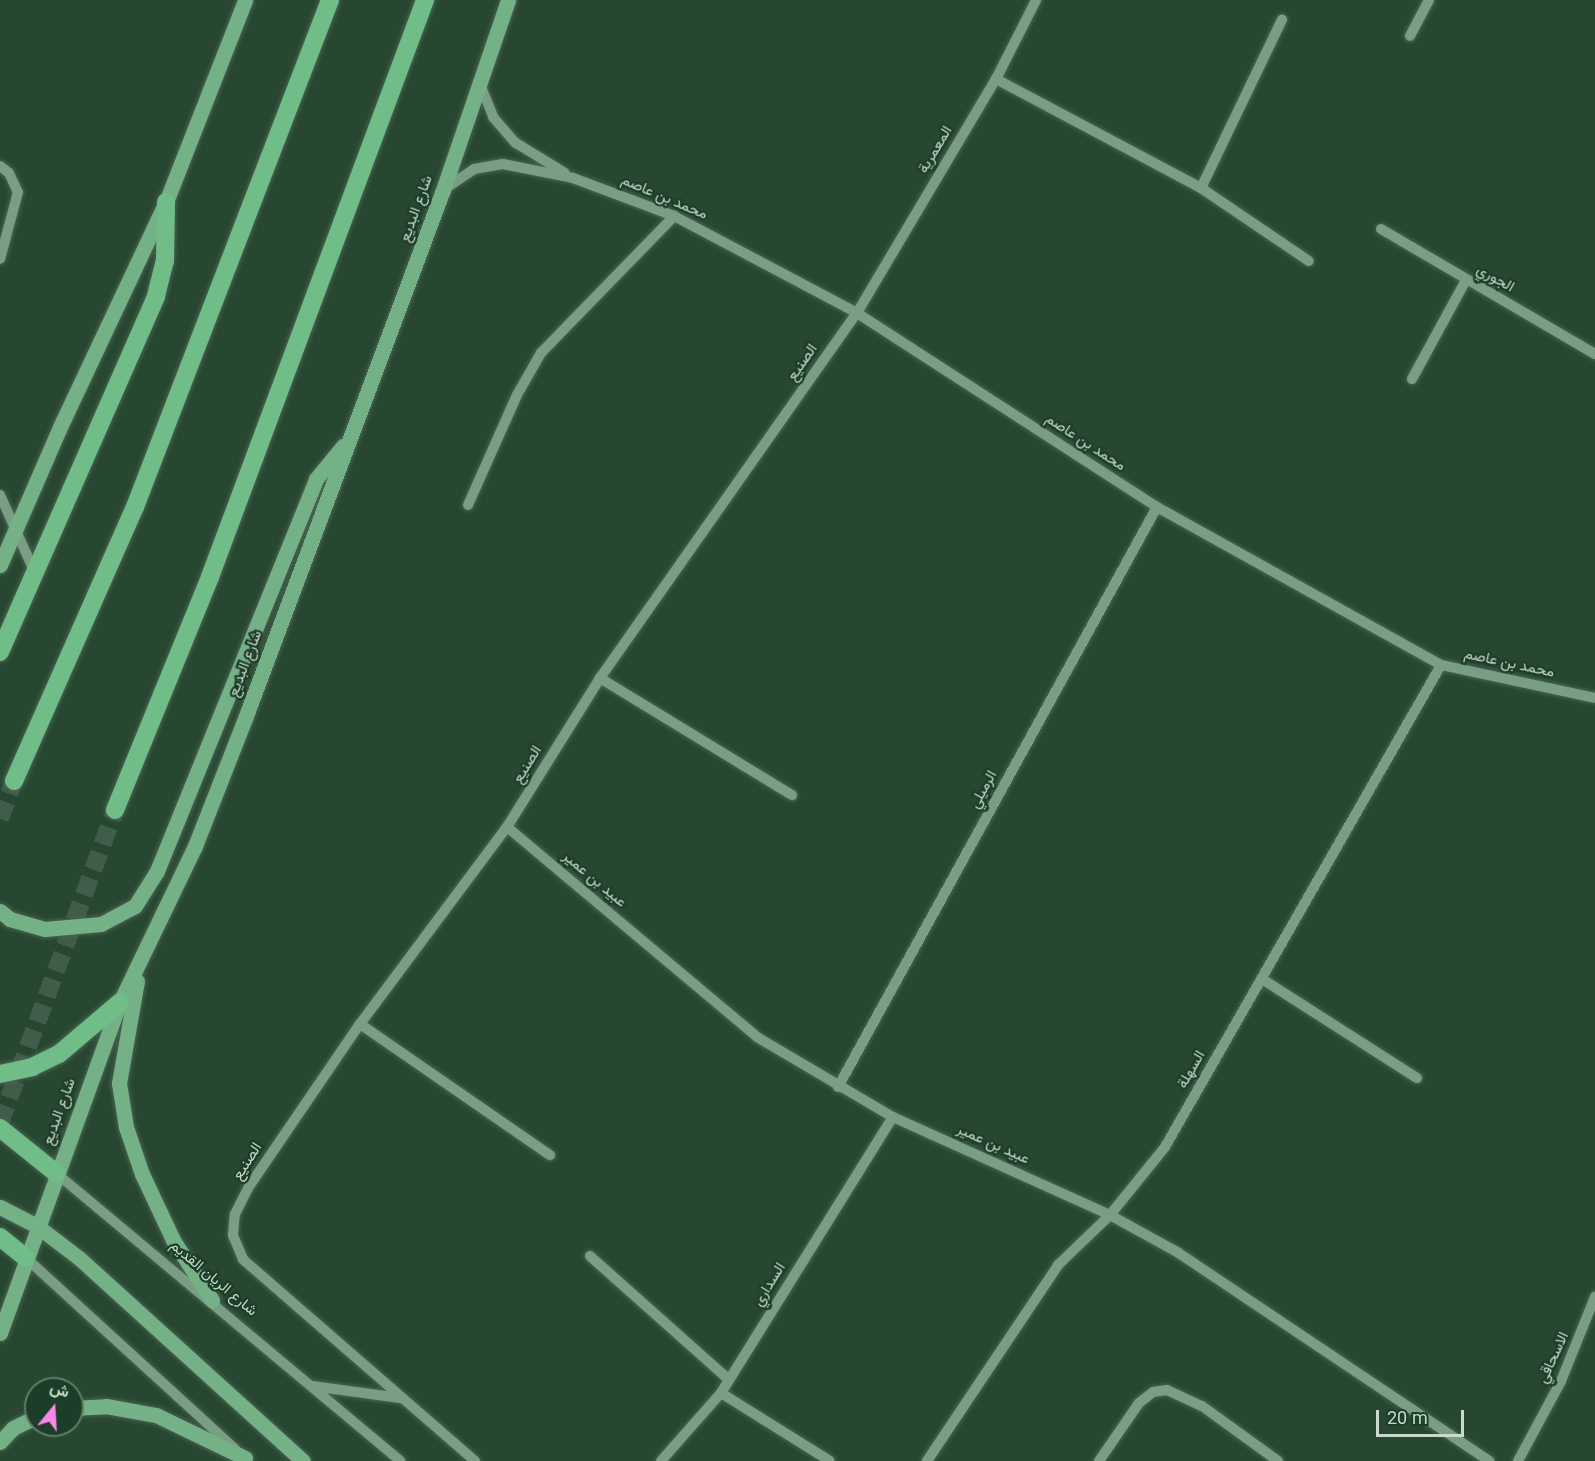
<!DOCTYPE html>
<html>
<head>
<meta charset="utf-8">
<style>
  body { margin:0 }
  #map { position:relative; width:1595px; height:1461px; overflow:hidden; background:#274731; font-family:Georgia,Vazirmatn,serif }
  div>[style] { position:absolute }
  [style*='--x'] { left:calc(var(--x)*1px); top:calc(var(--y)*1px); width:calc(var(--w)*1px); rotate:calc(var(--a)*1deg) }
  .highway-tunnel>* { height:18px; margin-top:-9px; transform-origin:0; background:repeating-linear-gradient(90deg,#3f5d48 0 18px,transparent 0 27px) }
  .roads { filter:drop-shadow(0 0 2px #486452) drop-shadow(0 0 2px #486452) }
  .minor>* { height:10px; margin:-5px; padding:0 5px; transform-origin:5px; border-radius:5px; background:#7a9e84 }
  .major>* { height:15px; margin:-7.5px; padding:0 7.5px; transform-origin:7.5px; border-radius:7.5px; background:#75b186 }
  .highway>* { height:18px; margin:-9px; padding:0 9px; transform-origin:9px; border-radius:9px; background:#71bd88 }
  span { translate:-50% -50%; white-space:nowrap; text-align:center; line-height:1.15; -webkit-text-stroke:4.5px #1c3d27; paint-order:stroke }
  .street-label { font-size:15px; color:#c7dacc }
  .north { position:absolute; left:24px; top:1377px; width:60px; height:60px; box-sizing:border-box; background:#1c3d27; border:2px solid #607c69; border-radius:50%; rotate:18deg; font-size:16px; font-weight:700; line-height:24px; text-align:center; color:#c7dacc }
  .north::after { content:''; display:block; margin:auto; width:21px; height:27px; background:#f987e9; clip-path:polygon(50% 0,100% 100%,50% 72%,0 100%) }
  .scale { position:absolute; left:1376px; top:1410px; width:88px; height:27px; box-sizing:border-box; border:3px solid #c7dacc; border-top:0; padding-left:8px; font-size:18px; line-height:21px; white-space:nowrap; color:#c7dacc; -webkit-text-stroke:4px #1c3d27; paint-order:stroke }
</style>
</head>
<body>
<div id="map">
  <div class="highway-tunnel">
    <div style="--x:0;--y:819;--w:40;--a:-69.8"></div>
    <div style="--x:0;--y:1123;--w:333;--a:-69.8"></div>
  </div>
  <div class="roads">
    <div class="minor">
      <div style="--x:1410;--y:36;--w:41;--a:-62.2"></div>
      <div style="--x:996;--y:79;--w:232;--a:28"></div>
      <div style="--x:1201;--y:188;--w:130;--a:34.1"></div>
      <div style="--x:480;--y:84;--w:35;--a:68"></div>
      <div style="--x:493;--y:117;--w:35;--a:49"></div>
      <div style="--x:516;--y:143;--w:57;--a:31.5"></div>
      <div style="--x:0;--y:166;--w:11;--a:38"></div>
      <div style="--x:9;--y:173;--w:21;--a:65"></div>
      <div style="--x:18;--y:192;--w:69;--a:105"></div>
      <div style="--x:1201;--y:188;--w:187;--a:-64.3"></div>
      <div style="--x:443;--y:190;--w:37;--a:-34"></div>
      <div style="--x:474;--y:169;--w:29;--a:-10"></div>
      <div style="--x:503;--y:164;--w:71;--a:11.3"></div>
      <div style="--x:573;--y:178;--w:108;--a:20.6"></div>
      <div style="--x:674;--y:216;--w:207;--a:27.9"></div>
      <div style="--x:857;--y:313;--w:357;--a:32.9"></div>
      <div style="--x:1157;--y:507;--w:325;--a:29.1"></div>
      <div style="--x:1441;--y:665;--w:157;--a:12.1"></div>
      <div style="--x:1381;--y:229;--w:248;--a:30.3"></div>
      <div style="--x:1412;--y:379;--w:113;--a:-61.4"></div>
      <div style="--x:0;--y:495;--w:85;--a:65.8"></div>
      <div style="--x:468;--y:505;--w:120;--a:-66"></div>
      <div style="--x:517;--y:395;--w:48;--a:-60.3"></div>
      <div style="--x:541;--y:353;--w:191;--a:-45.8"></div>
      <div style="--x:600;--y:678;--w:225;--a:31.4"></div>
      <div style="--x:507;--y:827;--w:326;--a:40"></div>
      <div style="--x:757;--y:1037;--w:158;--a:30.5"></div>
      <div style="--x:893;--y:1117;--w:238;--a:24.3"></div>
      <div style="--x:1110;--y:1215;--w:77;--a:28.9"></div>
      <div style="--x:1177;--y:1252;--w:376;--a:33.8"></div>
      <div style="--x:1262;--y:979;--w:184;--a:32.6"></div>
      <div style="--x:360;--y:1024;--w:231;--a:34.6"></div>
      <div style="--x:838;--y:1087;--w:662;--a:-61.19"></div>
      <div style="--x:56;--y:1173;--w:449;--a:39.9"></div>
      <div style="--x:590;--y:1256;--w:186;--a:41.7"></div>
      <div style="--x:26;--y:1258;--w:283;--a:42.4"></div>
      <div style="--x:312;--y:1386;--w:89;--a:7.8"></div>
      <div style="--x:721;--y:1393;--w:128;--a:32"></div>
      <div style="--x:475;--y:1461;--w:308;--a:-139"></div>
      <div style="--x:243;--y:1259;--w:26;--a:-113"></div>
      <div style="--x:233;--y:1235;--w:21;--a:-85"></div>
      <div style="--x:235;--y:1214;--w:33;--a:-63"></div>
      <div style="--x:250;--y:1185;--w:195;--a:-55.7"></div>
      <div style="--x:360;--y:1024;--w:246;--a:-53.3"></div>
      <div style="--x:507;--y:827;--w:176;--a:-58"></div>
      <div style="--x:600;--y:678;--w:446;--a:-54.9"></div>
      <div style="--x:857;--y:313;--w:272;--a:-59.3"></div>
      <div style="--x:996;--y:79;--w:89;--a:-63.1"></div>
      <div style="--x:661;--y:1461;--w:91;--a:-48.6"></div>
      <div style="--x:721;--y:1393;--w:325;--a:-58.1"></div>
      <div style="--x:927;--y:1461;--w:236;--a:-56.2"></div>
      <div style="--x:1058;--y:1265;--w:72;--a:-43.9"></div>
      <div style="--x:1110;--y:1215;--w:87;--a:-51"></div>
      <div style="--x:1165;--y:1147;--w:555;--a:-60.2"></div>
      <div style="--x:1099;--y:1461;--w:70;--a:-55.4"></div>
      <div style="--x:1139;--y:1403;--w:18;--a:-38"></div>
      <div style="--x:1153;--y:1392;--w:14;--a:-8"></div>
      <div style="--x:1167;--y:1390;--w:38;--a:25"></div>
      <div style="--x:1202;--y:1406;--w:94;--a:35.9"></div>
      <div style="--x:1518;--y:1461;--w:91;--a:-61.7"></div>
      <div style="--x:1561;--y:1381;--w:91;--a:-68"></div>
    </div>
    <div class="major">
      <div style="--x:0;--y:565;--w:150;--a:-66.5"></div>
      <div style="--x:60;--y:427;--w:249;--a:-64.8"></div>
      <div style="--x:166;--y:202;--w:217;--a:-68.6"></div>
      <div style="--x:0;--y:911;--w:13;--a:39"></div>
      <div style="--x:10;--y:919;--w:36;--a:16"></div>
      <div style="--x:45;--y:929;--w:56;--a:-5.1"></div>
      <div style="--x:101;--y:924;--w:38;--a:-28"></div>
      <div style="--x:135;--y:906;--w:41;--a:-57.8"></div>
      <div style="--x:157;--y:871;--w:423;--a:-67.9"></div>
      <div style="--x:316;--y:479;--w:43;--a:-50.7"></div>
      <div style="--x:137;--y:981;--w:104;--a:100"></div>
      <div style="--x:119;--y:1083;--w:45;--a:81"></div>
      <div style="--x:126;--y:1127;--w:50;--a:71.2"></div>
      <div style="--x:142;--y:1174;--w:73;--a:64.8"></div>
      <div style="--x:173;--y:1240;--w:72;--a:57"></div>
      <div style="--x:0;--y:1207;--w:42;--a:27.2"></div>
      <div style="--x:37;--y:1226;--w:53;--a:37.3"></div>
      <div style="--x:79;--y:1258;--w:302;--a:42.2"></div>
      <div style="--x:0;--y:1333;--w:352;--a:-70.1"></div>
      <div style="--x:120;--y:1002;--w:173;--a:-64.3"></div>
      <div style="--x:195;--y:846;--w:140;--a:-68.6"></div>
      <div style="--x:246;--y:716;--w:562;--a:-69.47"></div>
      <div style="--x:443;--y:190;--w:201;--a:-71.1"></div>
      <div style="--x:72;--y:1408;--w:34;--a:-3"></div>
      <div style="--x:106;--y:1406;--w:51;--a:10.2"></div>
      <div style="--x:156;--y:1415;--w:99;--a:25.8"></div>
      <div style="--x:0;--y:1442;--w:19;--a:-47"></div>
      <div style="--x:13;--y:1428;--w:25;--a:-26"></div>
    </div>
    <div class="highway">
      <div style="--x:0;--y:652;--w:389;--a:-66.3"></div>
      <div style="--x:156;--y:296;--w:36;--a:-76"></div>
      <div style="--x:165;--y:261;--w:59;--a:-89"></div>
      <div style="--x:14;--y:781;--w:300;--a:-66.2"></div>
      <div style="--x:135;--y:507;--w:543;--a:-68.96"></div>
      <div style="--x:115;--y:810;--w:252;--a:-67.8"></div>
      <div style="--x:210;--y:577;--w:616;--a:-69.56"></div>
      <div style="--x:0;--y:1074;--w:33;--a:-12"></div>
      <div style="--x:32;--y:1067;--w:30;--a:-26"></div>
      <div style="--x:59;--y:1054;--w:80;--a:-40.4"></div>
      <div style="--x:0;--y:1128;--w:72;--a:38.8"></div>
      <div style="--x:0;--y:1237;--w:33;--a:39"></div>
    </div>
  </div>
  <div class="street-label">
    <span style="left:936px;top:150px;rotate:-59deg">المعمرية</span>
    <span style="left:664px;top:198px;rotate:23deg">محمد بن عاصم</span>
    <span style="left:417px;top:209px;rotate:-70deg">شارع البديع</span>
    <span style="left:1495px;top:279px;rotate:30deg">الجوري</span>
    <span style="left:803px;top:363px;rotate:-55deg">الصنيع</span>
    <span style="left:1085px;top:443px;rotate:33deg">محمد بن عاصم</span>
    <span style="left:246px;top:664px;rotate:-69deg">شارع البديع</span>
    <span style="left:1509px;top:664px;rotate:12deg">محمد بن عاصم</span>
    <span style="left:528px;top:765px;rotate:-58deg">الصنيع</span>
    <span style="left:984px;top:790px;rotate:-61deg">الرميلي</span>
    <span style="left:594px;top:880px;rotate:40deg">عبيد بن عمير</span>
    <span style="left:1192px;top:1070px;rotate:-60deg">السهلة</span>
    <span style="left:60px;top:1112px;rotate:-70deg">شارع البديع</span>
    <span style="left:993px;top:1145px;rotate:24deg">عبيد بن عمير</span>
    <span style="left:248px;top:1162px;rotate:-57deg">الصنيع</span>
    <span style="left:213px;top:1279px;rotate:40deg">شارع الريان القديم</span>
    <span style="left:770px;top:1285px;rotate:-58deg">السداري</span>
    <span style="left:1554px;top:1358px;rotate:-65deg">الاسحاقي</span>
  </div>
  <div class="north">ش</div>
  <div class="scale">20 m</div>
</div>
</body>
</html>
